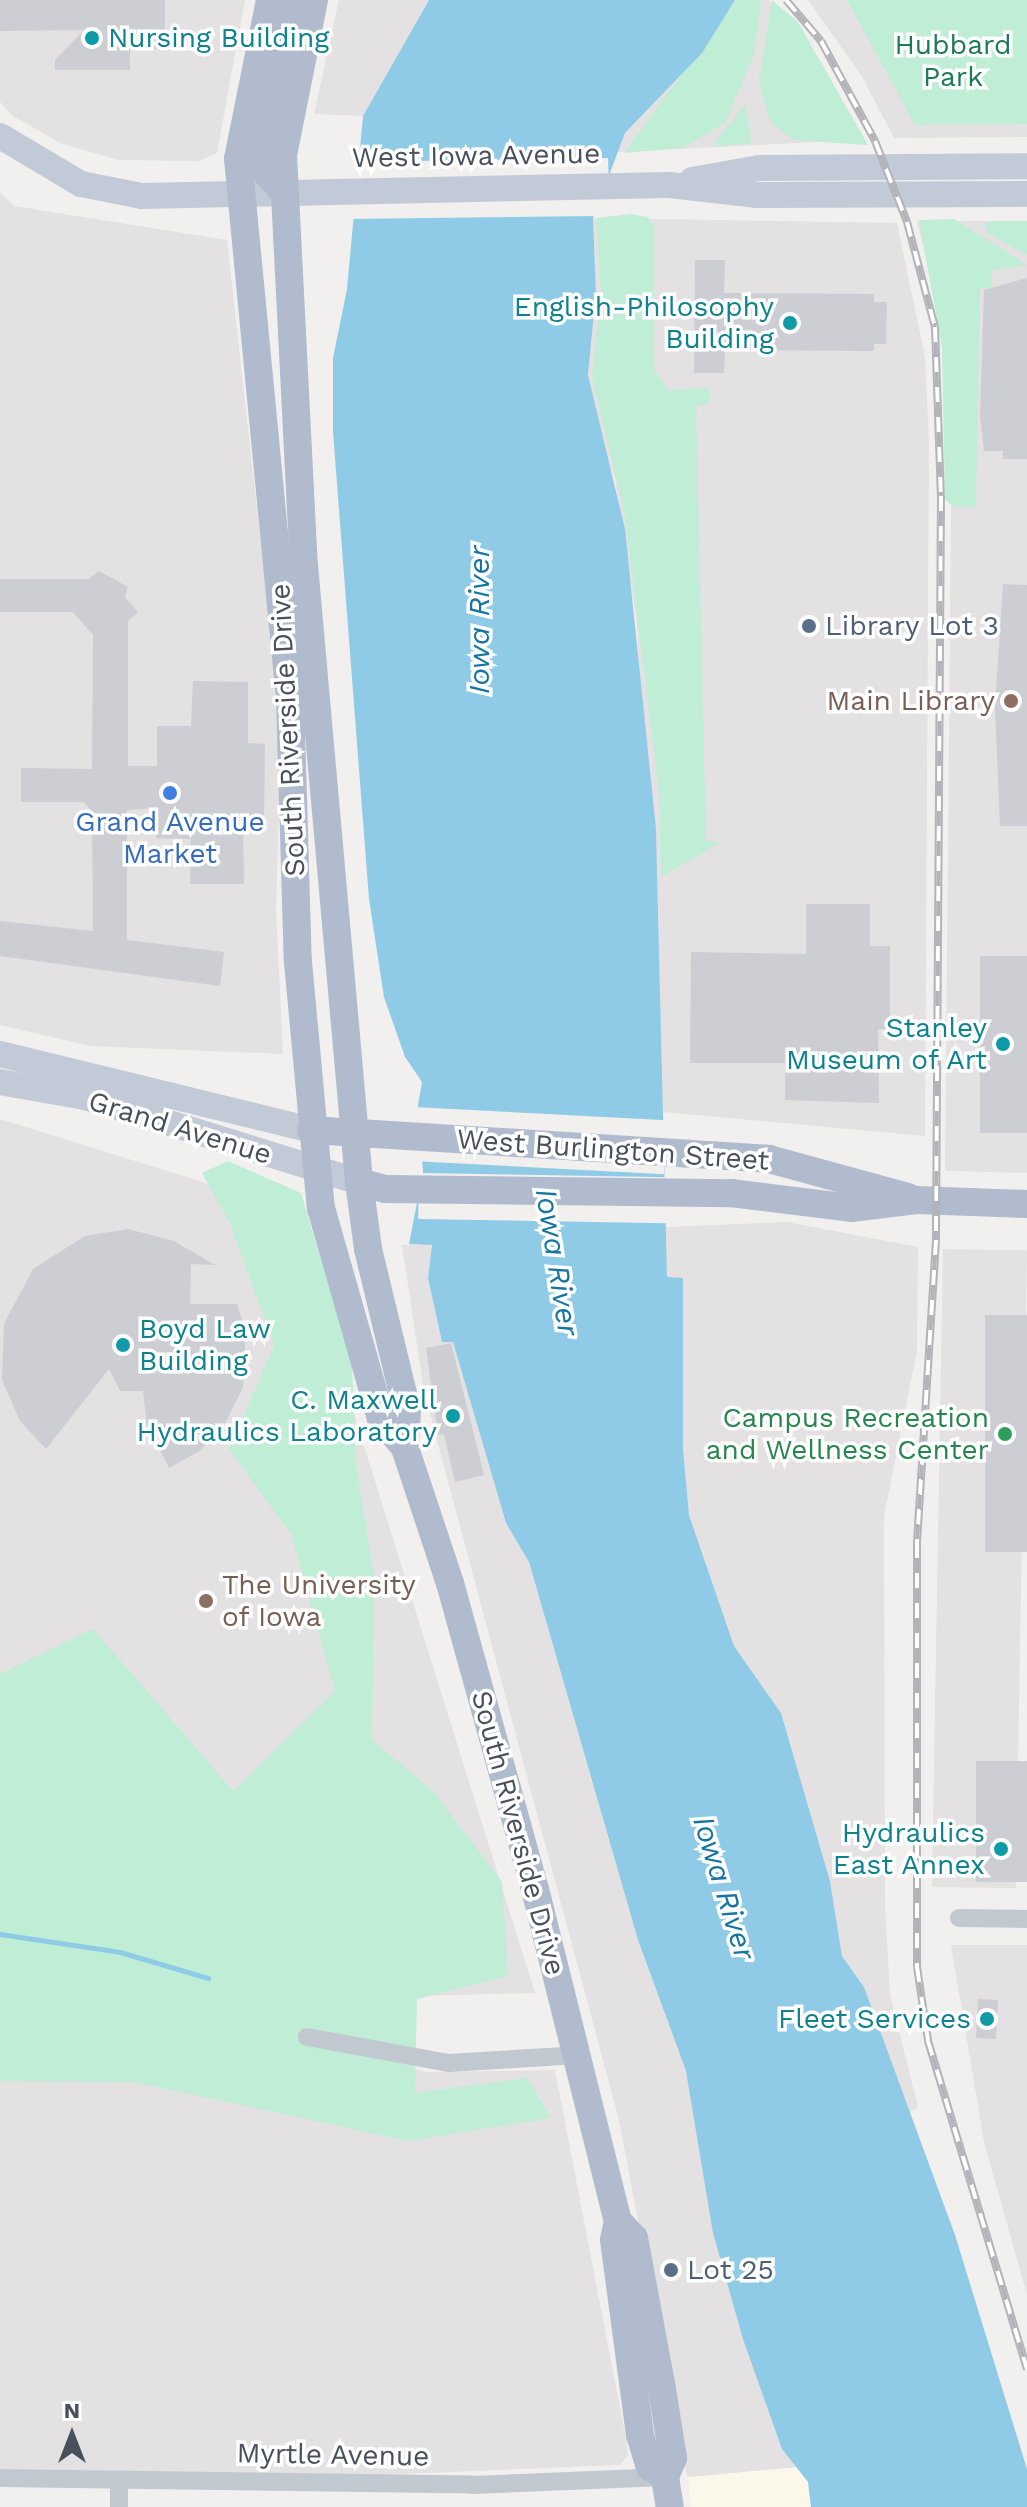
<!DOCTYPE html>
<html>
<head>
<meta charset="utf-8">
<style>
  body { margin:0 }
  #map { position:relative; width:1027px; height:2507px; overflow:hidden; background:#f2f0ef; font-family:"Work Sans",sans-serif }
  div>[style] { position:absolute }
  [style*='--x'] { left:calc(var(--x)*1px); top:calc(var(--y)*1px); width:calc(var(--w)*1px); rotate:calc(var(--a)*1deg) }
  .commercial>* { inset:0; background:#fbf8ea }
  .education>* { inset:0; background:#e3e1e1; transform-origin:0 0 }
  .green>* { inset:0; background:#c0edd6 }
  .water>* { inset:0; background:#8fcbe7 }
  .pier>* { inset:0; background:#f2f0ef; transform-origin:0 0 }
  .stream>* { height:5px; margin:-2.5px; padding:0 2.5px; transform-origin:2.5px; border-radius:2.5px; background:#8fcbe7 }
  .building>* { inset:0; background:#ccced4; transform-origin:0 0 }
  .street>* { height:18px; margin:-9px; padding:0 9px; transform-origin:9px; border-radius:9px; background:#c1c8d0 }
  .secondary>* { height:26px; margin:-13px; padding:0 13px; transform-origin:13px; border-radius:13px; background:#c3cad7 }
  .primary>* { height:28px; margin:-14px; padding:0 14px; transform-origin:14px; border-radius:14px; background:#b0bbcd }
  .rail>* { height:8px; margin-top:-4px; transform-origin:0; background:repeating-linear-gradient(90deg,#fff 0 15px,#b2b4b9 0 30px); box-sizing:border-box; border-block:2px solid #b2b4b9 }
  .dots>* { width:22px; height:22px; translate:-50% -50%; box-sizing:border-box; border:4px solid #fff; border-radius:50% }
  span { translate:-50% -50%; white-space:nowrap; text-align:center; line-height:1.15; -webkit-text-stroke:7px #fff; paint-order:stroke }
  .culture-label { font-size:28px; color:#0d838f }
  .left { translate:0 -50%; text-align:left }
  .right { translate:-100% -50%; text-align:right }
  .park-label { font-size:28px; color:#1c7a56 }
  .street-label { font-size:28px; color:#48505c }
  .service-label { font-size:28px; color:#4e5e75 }
  .education-label { font-size:28px; color:#785e54 }
  .shop-label { font-size:28px; color:#366cbe }
  .leisure-label { font-size:28px; color:#27864d }
  .water-label { font-size:30px; color:#1475a3; font-style:italic }
  .north { position:absolute; left:32px; top:2395px; width:80px; height:80px; -webkit-text-stroke:6px #fff; paint-order:stroke; rotate:0deg; font-size:22px; font-weight:700; line-height:32px; text-align:center; color:#48505c }
  .north::after { content:''; display:block; margin:auto; width:28px; height:36px; background:#48505c; clip-path:polygon(50% 0,100% 100%,50% 72%,0 100%) }
</style>
</head>
<body>
<div id="map">
  <div class="commercial">
    <div style="clip-path:polygon(797px 2467px,808px 2482px,811px 2507px,691px 2507px,688px 2477px)"></div>
  </div>
  <div class="education">
    <div style="clip-path:polygon(0 0,245px 0,217px 153px,199px 161px,119px 160px,62px 144px,13px 116px,0 102px)"></div>
    <div style="clip-path:polygon(339px 0,429px 0,363px 116px,314px 114px)"></div>
    <div style="clip-path:polygon(735px 0,769px 0,788px 19px,860px 140px,618px 152px,625px 133px,702px 53px)"></div>
    <div style="clip-path:polygon(808px 0,1027px 0,1027px 137px,894px 138px,861px 75px)"></div>
    <div style="clip-path:polygon(0 192px,14px 206px,227px 240px,271px 635px,280px 774px,276px 910px,283px 1054px,90px 1046px,0 1025px)"></div>
    <div style="clip-path:polygon(593px 218px,897px 223px,925px 357px,929px 441px,925px 1136px,663px 1112px,656px 829px,641px 723px,637px 625px,615px 479px,596px 425px,588px 375px,596px 292px)"></div>
    <div style="clip-path:polygon(917px 221px,1027px 221px,1027px 1173px,945px 1171px,952px 404px,945px 338px)"></div>
    <div style="clip-path:polygon(0 1119px,290px 1209px,535px 1993px,414px 1996px,300px 2042px,428px 2072px,555px 2070px,626px 2439px,628px 2456px,619px 2465px,377px 2475px,0 2469px)"></div>
    <div style="clip-path:polygon(787px 1222px,918px 1247px,917px 1350px,884px 1517px,885px 1904px,890px 1995px,918px 2107px,908px 2114px,864px 1987px,842px 1956px,830px 1881px,781px 1713px,734px 1646px,689px 1515px,683px 1449px,683px 1278px,667px 1278px,665px 1227px)"></div>
    <div style="clip-path:polygon(432px 1244px,428px 1279px,442px 1342px,453px 1341px,506px 1523px,529px 1562px,638px 1940px,686px 2071px,782px 2449px,797px 2467px,688px 2477px,684px 2465px,619px 2120px,424px 1392px,402px 1245px)"></div>
    <div style="left:943px;top:1249px;width:84px;height:638px;rotate:1deg"></div>
    <div style="clip-path:polygon(951px 1945px,1027px 1945px,1027px 2295px,984px 2142px)"></div>
  </div>
  <div class="green">
    <div style="clip-path:polygon(736px 0,761px 0,754px 55px,725px 123px,682px 148px,624px 153px)"></div>
    <div style="clip-path:polygon(772px 0,798px 22px,868px 145px,793px 140px,770px 121px,759px 82px)"></div>
    <div style="clip-path:polygon(847px 0,1027px 0,1027px 124px,915px 125px)"></div>
    <div style="clip-path:polygon(746px 104px,751px 143px,717px 146px,716px 140px)"></div>
    <div style="clip-path:polygon(631px 214px,648px 217px,654px 226px,654px 369px,668px 390px,709px 388px,709px 403px,696px 406px,706px 841px,721px 842px,661px 877px,659px 792px,624px 510px,592px 377px,601px 294px,596px 218px)"></div>
    <div style="clip-path:polygon(954px 219px,1027px 265px,991px 270px,992px 288px,980px 288px,976px 507px,953px 507px,945px 499px,942px 348px,919px 220px)"></div>
    <div style="clip-path:polygon(992px 221px,1027px 221px,1027px 255px,988px 233px,985px 224px)"></div>
    <div style="clip-path:polygon(228px 1161px,301px 1193px,352px 1363px,356px 1464px,374px 1575px,372px 1740px,433px 1791px,502px 1882px,508px 1976px,417px 1999px,415px 2093px,527px 2078px,551px 2118px,408px 2141px,134px 2082px,0 2081px,0 1674px,93px 1629px,233px 1791px,335px 1691px,291px 1534px,229px 1449px,274px 1346px,230px 1223px,202px 1173px)"></div>
  </div>
  <div class="water">
    <div style="clip-path:polygon(429px 0,735px 0,702px 53px,625px 133px,593px 218px,596px 292px,588px 375px,625px 529px,656px 829px,667px 1277px,683px 1278px,683px 1449px,689px 1515px,734px 1646px,781px 1713px,830px 1881px,842px 1956px,864px 1987px,955px 2235px,1027px 2469px,1027px 2507px,811px 2507px,808px 2482px,782px 2449px,743px 2339px,713px 2233px,686px 2071px,638px 1940px,529px 1562px,506px 1523px,453px 1342px,442px 1342px,428px 1278px,432px 1245px,409px 1244px,423px 1172px,418px 1105px,422px 1082px,405px 1057px,384px 997px,369px 899px,333px 432px,333px 358px,347px 289px,363px 116px)"></div>
  </div>
  <div class="pier">
    <div style="clip-path:polygon(608px 158px,609px 187px,598px 216px,346px 219px,353px 162px)"></div>
    <div style="left:414px;top:1107px;width:253px;height:54px;rotate:3deg"></div>
    <div style="left:419px;top:1173px;width:249px;height:46px;rotate:1deg"></div>
  </div>
  <div class="stream">
    <div style="--x:0;--y:1934;--w:121;--a:8.5"></div>
    <div style="--x:120;--y:1952;--w:92;--a:16.5"></div>
  </div>
  <div class="building">
    <div style="clip-path:polygon(0 0,165px 0,165px 49px,153px 49px,130px 27px,130px 70px,55px 70px,55px 60px,84px 30px,0 31px)"></div>
    <div style="clip-path:polygon(695px 260px,725px 260px,724px 293px,874px 294px,874px 302px,887px 302px,886px 344px,874px 344px,874px 351px,725px 350px,724px 373px,694px 373px)"></div>
    <div style="clip-path:polygon(1027px 278px,1027px 459px,1003px 459px,1003px 451px,984px 451px,980px 416px,984px 290px)"></div>
    <div style="clip-path:polygon(99px 571px,128px 587px,125px 597px,138px 612px,128px 621px,128px 766px,157px 766px,157px 726px,191px 726px,193px 681px,248px 682px,248px 743px,265px 744px,264px 822px,243px 822px,244px 884px,190px 884px,191px 839px,156px 838px,156px 808px,127px 810px,127px 940px,224px 952px,220px 986px,0 956px,0 921px,93px 931px,92px 812px,84px 802px,21px 802px,21px 768px,92px 769px,93px 635px,73px 612px,0 612px,0 579px,89px 579px)"></div>
    <div style="clip-path:polygon(1003px 584px,1027px 585px,1027px 826px,1000px 826px,995px 707px)"></div>
    <div style="clip-path:polygon(806px 904px,870px 904px,870px 946px,890px 946px,890px 1029px,878px 1029px,879px 1103px,785px 1100px,785px 1063px,690px 1063px,691px 952px,806px 954px)"></div>
    <div style="left:980px;top:956px;width:47px;height:177px"></div>
    <div style="clip-path:polygon(128px 1229px,174px 1241px,215px 1265px,191px 1264px,190px 1304px,237px 1304px,246px 1332px,243px 1387px,225px 1424px,200px 1451px,169px 1468px,147px 1425px,143px 1391px,120px 1391px,109px 1369px,46px 1449px,20px 1421px,2px 1380px,4px 1324px,33px 1269px,85px 1236px)"></div>
    <div style="left:985px;top:1315px;width:42px;height:237px"></div>
    <div style="clip-path:polygon(451px 1343px,484px 1475px,455px 1482px,444px 1434px,438px 1435px,426px 1348px)"></div>
    <div style="left:976px;top:1761px;width:51px;height:121px"></div>
    <div style="left:978px;top:1999px;width:20px;height:39px;rotate:3deg"></div>
  </div>
  <div class="street">
    <div style="--x:959;--y:1918;--w:68;--a:0.8"></div>
    <div style="--x:307;--y:2037;--w:144;--a:10.4"></div>
    <div style="--x:449;--y:2063;--w:129;--a:-3.5"></div>
    <div style="--x:0;--y:2478;--w:473;--a:0.8"></div>
    <div style="--x:473;--y:2485;--w:192;--a:-2.4"></div>
    <div style="--x:119;--y:2507;--w:27;--a:-90"></div>
  </div>
  <div class="secondary">
    <div style="--x:0;--y:136;--w:94;--a:30.7"></div>
    <div style="--x:81;--y:184;--w:62;--a:11.1"></div>
    <div style="--x:142;--y:196;--w:527;--a:-1.2"></div>
    <div style="--x:669;--y:185;--w:89;--a:6.5"></div>
    <div style="--x:757;--y:195;--w:270;--a:-0.2"></div>
    <div style="--x:692;--y:180;--w:68;--a:-10.2"></div>
    <div style="--x:759;--y:168;--w:268;--a:-0.4"></div>
    <div style="--x:0;--y:1054;--w:320;--a:13.7"></div>
    <div style="--x:0;--y:1082;--w:86;--a:10"></div>
    <div style="--x:85;--y:1097;--w:287;--a:17.2"></div>
  </div>
  <div class="primary">
    <div style="--x:270;--y:0;--w:162;--a:101.4"></div>
    <div style="--x:238;--y:159;--w:542;--a:84.5"></div>
    <div style="--x:290;--y:699;--w:263;--a:88.3"></div>
    <div style="--x:298;--y:962;--w:247;--a:84.7"></div>
    <div style="--x:321;--y:1208;--w:219;--a:74.1"></div>
    <div style="--x:381;--y:1419;--w:38;--a:50"></div>
    <div style="--x:405;--y:1448;--w:142;--a:71.6"></div>
    <div style="--x:450;--y:1583;--w:318;--a:74.5"></div>
    <div style="--x:535;--y:1889;--w:342;--a:76"></div>
    <div style="--x:618;--y:2221;--w:19;--a:102"></div>
    <div style="--x:614;--y:2240;--w:197;--a:82.4"></div>
    <div style="--x:640;--y:2435;--w:34;--a:73"></div>
    <div style="--x:650;--y:2467;--w:18;--a:34"></div>
    <div style="--x:314;--y:0;--w:158;--a:101.3"></div>
    <div style="--x:283;--y:155;--w:400;--a:87.1"></div>
    <div style="--x:303;--y:554;--w:630;--a:84.9"></div>
    <div style="--x:359;--y:1182;--w:68;--a:82.3"></div>
    <div style="--x:368;--y:1249;--w:166;--a:76.4"></div>
    <div style="--x:407;--y:1410;--w:38;--a:93"></div>
    <div style="--x:283;--y:191;--w:25;--a:-132"></div>
    <div style="--x:266;--y:172;--w:37;--a:-98"></div>
    <div style="--x:261;--y:135;--w:137;--a:-79.5"></div>
    <div style="--x:311;--y:1130;--w:459;--a:3.6"></div>
    <div style="--x:769;--y:1159;--w:144;--a:15.3"></div>
    <div style="--x:359;--y:1182;--w:28;--a:15"></div>
    <div style="--x:386;--y:1189;--w:345;--a:0.7"></div>
    <div style="--x:731;--y:1193;--w:121;--a:7.1"></div>
    <div style="--x:851;--y:1208;--w:66;--a:-6.9"></div>
    <div style="--x:917;--y:1200;--w:110;--a:2.1"></div>
    <div style="--x:618;--y:2221;--w:23;--a:47"></div>
    <div style="--x:634;--y:2238;--w:147;--a:79.5"></div>
    <div style="--x:661;--y:2383;--w:76;--a:80.9"></div>
    <div style="--x:673;--y:2458;--w:21;--a:113"></div>
    <div style="--x:665;--y:2477;--w:30;--a:81"></div>
  </div>
  <div class="rail">
    <div style="--x:786;--y:0;--w:54;--a:49.5"></div>
    <div style="--x:821;--y:41;--w:114;--a:61.6"></div>
    <div style="--x:875;--y:141;--w:87;--a:68.4"></div>
    <div style="--x:907;--y:222;--w:109;--a:75.1"></div>
    <div style="--x:935;--y:327;--w:169;--a:88"></div>
    <div style="--x:941;--y:496;--w:744;--a:90.39"></div>
    <div style="--x:936;--y:1240;--w:304;--a:93.6"></div>
    <div style="--x:917;--y:1543;--w:424;--a:90"></div>
    <div style="--x:917;--y:1967;--w:75;--a:81.5"></div>
    <div style="--x:928;--y:2041;--w:343;--a:73.2"></div>
  </div>
  <div class="dots">
    <div style="left:92px;top:38px;background:#0f9aa8"></div>
    <div style="left:790px;top:323px;background:#0f9aa8"></div>
    <div style="left:809px;top:626px;background:#5c6f8a"></div>
    <div style="left:1011px;top:701px;background:#8d6e63"></div>
    <div style="left:170px;top:793px;background:#3f7fe0"></div>
    <div style="left:1003px;top:1044px;background:#0f9aa8"></div>
    <div style="left:123px;top:1345px;background:#0f9aa8"></div>
    <div style="left:453px;top:1416px;background:#0f9aa8"></div>
    <div style="left:1005px;top:1434px;background:#2e9e5b"></div>
    <div style="left:206px;top:1601px;background:#8d6e63"></div>
    <div style="left:1001px;top:1849px;background:#0f9aa8"></div>
    <div style="left:987px;top:2019px;background:#0f9aa8"></div>
    <div style="left:671px;top:2270px;background:#5c6f8a"></div>
  </div>
  <div class="culture-label">
    <span class="left" style="left:108px;top:38px">Nursing Building</span>
    <span class="right" style="left:774px;top:323px">English-Philosophy<br>Building</span>
    <span class="right" style="left:987px;top:1044px">Stanley<br>Museum of Art</span>
    <span class="left" style="left:139px;top:1345px">Boyd Law<br>Building</span>
    <span class="right" style="left:437px;top:1416px">C. Maxwell<br>Hydraulics Laboratory</span>
    <span class="right" style="left:985px;top:1849px">Hydraulics<br>East Annex</span>
    <span class="right" style="left:971px;top:2019px">Fleet Services</span>
  </div>
  <div class="park-label">
    <span style="left:953px;top:61px">Hubbard<br>Park</span>
  </div>
  <div class="street-label">
    <span style="left:476px;top:156px;rotate:-1deg">West Iowa Avenue</span>
    <span style="left:288px;top:730px;rotate:-93deg">South Riverside Drive</span>
    <span style="left:180px;top:1128px;rotate:17deg">Grand Avenue</span>
    <span style="left:613px;top:1150px;rotate:4deg">West Burlington Street</span>
    <span style="left:518px;top:1833px;rotate:75deg">South Riverside Drive</span>
    <span style="left:333px;top:2455px;rotate:1deg">Myrtle Avenue</span>
  </div>
  <div class="service-label">
    <span class="left" style="left:825px;top:626px">Library Lot 3</span>
    <span class="left" style="left:687px;top:2270px">Lot 25</span>
  </div>
  <div class="education-label">
    <span class="right" style="left:995px;top:701px">Main Library</span>
    <span class="left" style="left:222px;top:1601px">The University<br>of Iowa</span>
  </div>
  <div class="shop-label">
    <span style="left:170px;top:838px">Grand Avenue<br>Market</span>
  </div>
  <div class="leisure-label">
    <span class="right" style="left:989px;top:1434px">Campus Recreation<br>and Wellness Center</span>
  </div>
  <div class="water-label">
    <span style="left:479px;top:620px;rotate:-90deg">Iowa River</span>
    <span style="left:557px;top:1262px;rotate:81deg">Iowa River</span>
    <span style="left:724px;top:1888px;rotate:73deg">Iowa River</span>
  </div>
  <div class="north">N</div>
</div>
</body>
</html>
